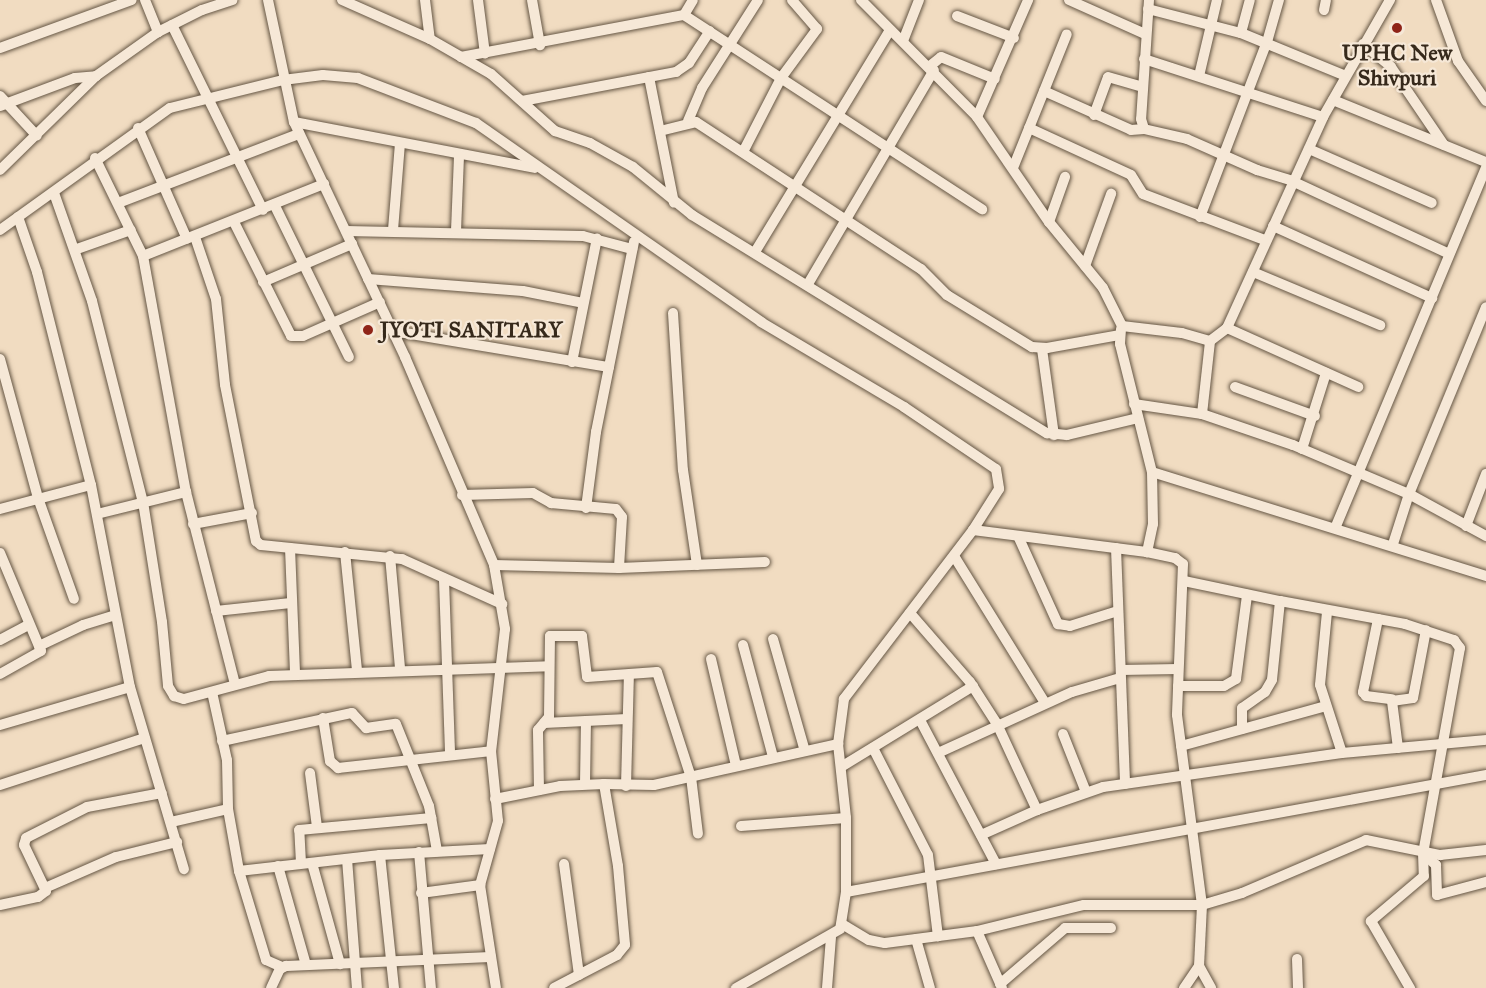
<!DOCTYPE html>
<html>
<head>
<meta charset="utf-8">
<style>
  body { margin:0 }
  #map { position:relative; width:1486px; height:988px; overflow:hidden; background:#f1dcc1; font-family:"IM FELL Great Primer",serif }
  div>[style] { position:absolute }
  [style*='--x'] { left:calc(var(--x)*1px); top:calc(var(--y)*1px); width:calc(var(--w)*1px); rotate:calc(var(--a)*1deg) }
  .roads { filter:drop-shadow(0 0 2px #655644) drop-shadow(0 0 2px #655644) }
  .minor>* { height:10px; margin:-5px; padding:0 5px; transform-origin:5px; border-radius:5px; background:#f6e8d7 }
  .dots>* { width:16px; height:16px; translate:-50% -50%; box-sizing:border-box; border:3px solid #f6e8d7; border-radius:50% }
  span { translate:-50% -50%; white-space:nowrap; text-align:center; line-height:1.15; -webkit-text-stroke:4.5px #f6e8d7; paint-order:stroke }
  .poi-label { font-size:22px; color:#36291b; font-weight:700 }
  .left { translate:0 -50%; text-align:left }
</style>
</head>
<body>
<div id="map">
  <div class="roads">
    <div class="minor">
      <div style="--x:145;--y:0;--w:35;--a:68"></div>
      <div style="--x:268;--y:0;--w:125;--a:78"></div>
      <div style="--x:294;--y:122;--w:260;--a:64.7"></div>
      <div style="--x:405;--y:357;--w:226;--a:66.8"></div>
      <div style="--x:494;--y:565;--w:65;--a:80.2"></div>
      <div style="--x:505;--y:629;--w:123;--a:96.5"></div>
      <div style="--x:491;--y:751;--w:70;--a:84.3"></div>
      <div style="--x:498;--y:821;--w:66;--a:105.7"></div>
      <div style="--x:480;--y:885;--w:104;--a:81.2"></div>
      <div style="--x:342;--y:0;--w:96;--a:23.9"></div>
      <div style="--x:430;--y:39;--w:70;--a:29.8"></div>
      <div style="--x:491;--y:74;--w:86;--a:41.7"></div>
      <div style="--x:555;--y:131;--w:37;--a:19"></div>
      <div style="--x:590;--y:143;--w:49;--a:29.2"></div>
      <div style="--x:633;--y:167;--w:76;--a:39.1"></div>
      <div style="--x:692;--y:215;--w:417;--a:31.6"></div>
      <div style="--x:1047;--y:433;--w:20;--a:6"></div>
      <div style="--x:1067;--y:435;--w:73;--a:-13.5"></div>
      <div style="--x:425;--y:0;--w:39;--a:83"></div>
      <div style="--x:478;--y:0;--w:54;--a:82.6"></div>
      <div style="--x:532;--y:0;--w:46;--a:79.9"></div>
      <div style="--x:861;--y:0;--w:165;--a:45.2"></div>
      <div style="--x:977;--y:117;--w:127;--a:55.6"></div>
      <div style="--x:1049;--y:222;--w:85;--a:50.7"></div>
      <div style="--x:1103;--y:288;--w:42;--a:63.4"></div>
      <div style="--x:1122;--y:326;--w:60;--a:6.7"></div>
      <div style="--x:1182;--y:333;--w:29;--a:16"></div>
      <div style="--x:1210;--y:341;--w:21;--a:-37"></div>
      <div style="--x:1227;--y:328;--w:232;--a:-65.5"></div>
      <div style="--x:1323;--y:117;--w:135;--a:-60.2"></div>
      <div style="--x:1069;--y:0;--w:83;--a:24.1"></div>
      <div style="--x:1149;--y:0;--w:119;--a:93.8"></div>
      <div style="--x:1141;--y:119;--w:10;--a:73"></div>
      <div style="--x:1144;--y:129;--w:44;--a:13.1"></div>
      <div style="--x:1187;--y:139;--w:77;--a:23.9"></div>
      <div style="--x:1257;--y:170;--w:37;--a:17"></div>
      <div style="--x:1292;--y:181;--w:173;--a:24.9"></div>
      <div style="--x:1436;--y:0;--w:65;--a:70.2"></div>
      <div style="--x:1458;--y:61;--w:49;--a:55"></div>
      <div style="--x:1148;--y:9;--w:96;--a:14.5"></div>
      <div style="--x:1241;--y:33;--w:113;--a:22.3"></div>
      <div style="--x:1324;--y:10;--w:10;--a:-79"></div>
      <div style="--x:684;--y:15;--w:17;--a:-59"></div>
      <div style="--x:957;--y:16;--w:61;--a:21.1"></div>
      <div style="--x:172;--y:25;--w:206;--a:63.8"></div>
      <div style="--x:1241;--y:33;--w:34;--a:-75"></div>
      <div style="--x:903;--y:41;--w:44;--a:-68.7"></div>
      <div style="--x:1363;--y:44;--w:36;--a:39"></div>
      <div style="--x:1391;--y:67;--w:94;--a:55.8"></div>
      <div style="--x:0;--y:48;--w:140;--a:-20"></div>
      <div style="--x:461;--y:57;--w:227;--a:-10.7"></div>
      <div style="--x:684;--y:15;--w:356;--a:33.1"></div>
      <div style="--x:1144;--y:59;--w:188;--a:18"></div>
      <div style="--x:930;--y:66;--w:14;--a:-39"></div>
      <div style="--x:941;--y:57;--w:58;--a:22.2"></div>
      <div style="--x:1199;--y:76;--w:78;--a:-76.7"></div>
      <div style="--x:649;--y:77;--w:128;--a:78.8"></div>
      <div style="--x:1044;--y:91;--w:95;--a:24.1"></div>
      <div style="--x:1131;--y:130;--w:13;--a:-4"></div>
      <div style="--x:0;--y:96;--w:54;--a:47.2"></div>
      <div style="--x:1333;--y:100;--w:165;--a:22.1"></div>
      <div style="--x:522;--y:101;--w:157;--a:-10.7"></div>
      <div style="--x:676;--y:72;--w:16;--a:-35"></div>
      <div style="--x:689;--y:63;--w:38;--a:-57"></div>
      <div style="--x:0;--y:106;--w:80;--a:-20.5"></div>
      <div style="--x:75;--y:78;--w:21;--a:-5"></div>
      <div style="--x:1094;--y:115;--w:40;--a:-69.8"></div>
      <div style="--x:1108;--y:77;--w:35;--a:16"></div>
      <div style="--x:977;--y:117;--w:128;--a:-66.4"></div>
      <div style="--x:688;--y:121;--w:36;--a:-67"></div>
      <div style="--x:702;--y:88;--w:104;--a:-57.5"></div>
      <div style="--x:294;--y:122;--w:245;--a:10.8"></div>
      <div style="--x:138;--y:128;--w:121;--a:66.2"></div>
      <div style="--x:1029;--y:128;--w:112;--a:24.7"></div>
      <div style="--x:1131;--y:175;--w:22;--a:58"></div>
      <div style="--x:1143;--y:194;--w:130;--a:20.7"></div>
      <div style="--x:660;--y:131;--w:37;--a:-14"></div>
      <div style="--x:696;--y:122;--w:269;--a:33.2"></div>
      <div style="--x:921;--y:269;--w:37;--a:45"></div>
      <div style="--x:947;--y:295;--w:100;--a:31.5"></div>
      <div style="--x:1032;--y:347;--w:15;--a:4"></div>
      <div style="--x:1047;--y:348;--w:73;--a:-10.2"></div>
      <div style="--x:1309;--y:149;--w:134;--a:23.7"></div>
      <div style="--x:743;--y:152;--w:83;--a:-62.8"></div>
      <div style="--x:781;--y:78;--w:61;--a:-53.7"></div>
      <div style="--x:817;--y:29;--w:38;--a:-131"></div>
      <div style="--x:95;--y:158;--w:109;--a:63.9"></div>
      <div style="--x:143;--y:256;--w:240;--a:79.7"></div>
      <div style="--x:186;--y:492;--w:198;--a:75.7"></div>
      <div style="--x:1013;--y:168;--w:144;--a:-68.1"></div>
      <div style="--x:0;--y:170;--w:134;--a:-44.4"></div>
      <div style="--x:96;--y:76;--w:76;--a:-35.4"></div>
      <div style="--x:158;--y:32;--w:49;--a:-26.6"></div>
      <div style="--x:202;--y:10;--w:32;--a:-18"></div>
      <div style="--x:54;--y:193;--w:114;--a:70.6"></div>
      <div style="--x:92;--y:301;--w:207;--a:75.8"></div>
      <div style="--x:143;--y:502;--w:121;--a:81"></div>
      <div style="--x:162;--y:622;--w:64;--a:84.6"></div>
      <div style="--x:168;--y:686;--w:12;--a:59"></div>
      <div style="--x:174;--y:696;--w:10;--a:17"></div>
      <div style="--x:184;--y:699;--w:88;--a:-15.1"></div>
      <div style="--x:269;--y:676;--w:280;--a:-2"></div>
      <div style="--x:118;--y:203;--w:194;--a:-20.9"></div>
      <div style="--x:275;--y:206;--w:168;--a:63.9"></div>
      <div style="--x:18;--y:217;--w:58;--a:70.9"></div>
      <div style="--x:37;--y:272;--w:220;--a:75.8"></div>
      <div style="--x:91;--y:485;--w:206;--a:79.1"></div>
      <div style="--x:130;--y:687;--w:190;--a:73.5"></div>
      <div style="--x:1200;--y:217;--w:187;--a:-69.1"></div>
      <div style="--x:1267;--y:42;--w:44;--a:-74.1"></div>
      <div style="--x:234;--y:222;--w:127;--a:63.4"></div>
      <div style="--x:291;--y:336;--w:12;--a:0"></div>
      <div style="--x:303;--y:336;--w:84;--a:-23.8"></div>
      <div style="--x:1049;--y:222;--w:48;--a:-70.4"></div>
      <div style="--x:1273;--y:226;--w:175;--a:24.4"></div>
      <div style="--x:0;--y:230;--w:209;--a:-35.7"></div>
      <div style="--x:170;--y:108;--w:116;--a:-13.9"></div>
      <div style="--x:283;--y:80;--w:40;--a:-7.1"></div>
      <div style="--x:323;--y:75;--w:35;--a:5"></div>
      <div style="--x:358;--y:78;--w:126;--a:20.9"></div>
      <div style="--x:476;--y:123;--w:348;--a:34.9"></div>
      <div style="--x:761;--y:322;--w:166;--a:30.7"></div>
      <div style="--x:904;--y:407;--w:111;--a:34"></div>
      <div style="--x:996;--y:469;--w:20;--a:81"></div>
      <div style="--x:999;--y:489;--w:49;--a:122.4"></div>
      <div style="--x:973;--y:530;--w:213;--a:127.4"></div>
      <div style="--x:844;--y:699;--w:45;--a:97.6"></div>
      <div style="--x:838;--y:744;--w:74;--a:83.8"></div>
      <div style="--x:846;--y:818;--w:74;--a:90"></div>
      <div style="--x:846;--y:892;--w:37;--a:99"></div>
      <div style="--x:840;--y:929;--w:120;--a:150.4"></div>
      <div style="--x:393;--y:230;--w:87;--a:-85.4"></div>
      <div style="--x:346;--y:231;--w:237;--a:1.2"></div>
      <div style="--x:583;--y:236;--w:51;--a:14.9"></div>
      <div style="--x:456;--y:231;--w:76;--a:-87.7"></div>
      <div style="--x:195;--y:237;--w:65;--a:71.3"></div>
      <div style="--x:216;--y:299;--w:86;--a:84"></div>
      <div style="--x:225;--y:385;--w:159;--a:78.8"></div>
      <div style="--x:256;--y:541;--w:6;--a:39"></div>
      <div style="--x:261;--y:545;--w:142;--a:5.7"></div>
      <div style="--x:402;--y:559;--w:110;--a:24.2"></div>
      <div style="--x:77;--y:249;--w:57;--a:-19.4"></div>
      <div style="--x:755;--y:252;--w:260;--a:-58.7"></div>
      <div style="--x:143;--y:256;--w:195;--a:-21.7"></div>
      <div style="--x:1085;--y:266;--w:77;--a:-70.1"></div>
      <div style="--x:1253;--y:272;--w:138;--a:22.7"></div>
      <div style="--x:368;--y:279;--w:155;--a:4.4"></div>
      <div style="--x:523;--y:291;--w:61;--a:11.3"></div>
      <div style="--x:263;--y:282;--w:97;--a:-23.1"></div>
      <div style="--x:808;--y:284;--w:248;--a:-59.5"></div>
      <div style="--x:673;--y:313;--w:157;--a:86.4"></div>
      <div style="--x:683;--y:470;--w:96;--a:81.6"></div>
      <div style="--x:1227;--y:328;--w:144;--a:24.2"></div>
      <div style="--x:1121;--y:329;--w:15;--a:94"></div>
      <div style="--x:1120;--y:344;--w:132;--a:76"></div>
      <div style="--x:1152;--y:472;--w:52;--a:88.9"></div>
      <div style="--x:1153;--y:524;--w:29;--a:102"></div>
      <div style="--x:393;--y:331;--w:219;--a:9.5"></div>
      <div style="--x:1042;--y:349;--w:87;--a:82.1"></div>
      <div style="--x:0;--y:359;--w:144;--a:74.7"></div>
      <div style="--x:38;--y:498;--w:107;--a:70.4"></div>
      <div style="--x:572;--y:362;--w:126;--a:-78.6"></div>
      <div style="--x:1235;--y:387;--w:85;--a:19.9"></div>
      <div style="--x:1134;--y:404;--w:69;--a:8.4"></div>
      <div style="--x:1202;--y:414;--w:96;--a:18.8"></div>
      <div style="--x:1293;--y:445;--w:126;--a:22.9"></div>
      <div style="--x:1409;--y:494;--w:88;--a:28.6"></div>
      <div style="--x:1202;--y:414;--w:73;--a:-83.7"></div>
      <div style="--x:1302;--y:449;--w:80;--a:-72.5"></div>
      <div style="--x:1152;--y:472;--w:350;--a:17.3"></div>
      <div style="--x:462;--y:495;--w:71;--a:-1.6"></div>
      <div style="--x:533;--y:493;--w:21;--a:29"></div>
      <div style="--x:551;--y:503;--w:65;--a:5.3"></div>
      <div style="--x:616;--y:509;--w:10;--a:53"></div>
      <div style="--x:622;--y:517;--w:51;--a:93.4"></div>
      <div style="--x:586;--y:508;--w:77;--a:-82.5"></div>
      <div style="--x:596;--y:432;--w:194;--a:-78.7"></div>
      <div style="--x:0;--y:509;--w:94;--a:-14.8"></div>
      <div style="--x:97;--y:514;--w:92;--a:-13.9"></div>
      <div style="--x:193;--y:524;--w:60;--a:-10.6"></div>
      <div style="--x:1336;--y:526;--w:388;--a:-67.3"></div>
      <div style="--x:1466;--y:526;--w:56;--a:-69"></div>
      <div style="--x:973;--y:530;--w:175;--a:7.2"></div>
      <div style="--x:1147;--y:552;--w:29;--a:12"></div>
      <div style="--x:1175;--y:558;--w:10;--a:37"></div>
      <div style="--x:1183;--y:564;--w:151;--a:92.3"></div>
      <div style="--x:1177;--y:715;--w:192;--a:82.5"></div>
      <div style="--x:1202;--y:905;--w:61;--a:92.8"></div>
      <div style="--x:1199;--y:966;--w:27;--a:124"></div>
      <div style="--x:1018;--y:536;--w:97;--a:65.6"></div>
      <div style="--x:1058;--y:624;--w:12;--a:9"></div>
      <div style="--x:1070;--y:626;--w:50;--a:-17.4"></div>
      <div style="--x:1393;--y:544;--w:52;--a:-72.3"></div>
      <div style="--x:1409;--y:494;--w:202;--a:-67.6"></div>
      <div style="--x:290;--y:548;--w:127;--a:87.7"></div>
      <div style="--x:1116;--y:548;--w:236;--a:87.8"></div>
      <div style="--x:345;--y:552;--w:119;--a:84.2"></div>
      <div style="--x:0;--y:553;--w:106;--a:67.3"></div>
      <div style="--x:41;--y:651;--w:47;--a:150.7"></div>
      <div style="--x:390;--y:556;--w:113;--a:84.9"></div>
      <div style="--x:954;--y:556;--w:173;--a:58.2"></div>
      <div style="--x:494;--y:565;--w:125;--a:1.4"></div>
      <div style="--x:619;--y:568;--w:146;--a:-2.4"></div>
      <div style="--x:444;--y:580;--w:175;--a:88"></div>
      <div style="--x:1184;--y:581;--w:98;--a:11.8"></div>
      <div style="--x:1280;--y:601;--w:79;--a:95.8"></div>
      <div style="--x:1272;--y:680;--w:14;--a:120"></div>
      <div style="--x:1265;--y:692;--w:28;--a:145"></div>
      <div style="--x:1242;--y:708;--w:21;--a:90"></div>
      <div style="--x:1280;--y:601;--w:127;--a:10.4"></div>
      <div style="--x:1405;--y:624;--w:52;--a:18.1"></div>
      <div style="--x:1454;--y:640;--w:10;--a:53"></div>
      <div style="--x:1460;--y:648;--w:208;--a:100.2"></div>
      <div style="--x:1423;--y:853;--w:23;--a:88"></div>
      <div style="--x:1424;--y:876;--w:70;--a:139.7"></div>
      <div style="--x:1371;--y:921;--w:78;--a:59.8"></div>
      <div style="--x:216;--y:611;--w:75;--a:-6.1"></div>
      <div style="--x:1327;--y:612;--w:73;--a:95.5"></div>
      <div style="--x:1320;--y:685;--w:71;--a:72.1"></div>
      <div style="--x:910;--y:613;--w:91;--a:49"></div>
      <div style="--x:970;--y:682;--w:50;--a:57.3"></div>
      <div style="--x:997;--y:724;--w:95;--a:65.1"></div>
      <div style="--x:1378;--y:619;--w:75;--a:101.6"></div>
      <div style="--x:1363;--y:692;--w:5;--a:53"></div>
      <div style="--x:1366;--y:696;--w:26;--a:7"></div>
      <div style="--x:773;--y:639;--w:116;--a:74.1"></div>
      <div style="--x:0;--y:640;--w:32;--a:-28"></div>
      <div style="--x:743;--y:645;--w:116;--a:75"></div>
      <div style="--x:39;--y:646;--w:49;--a:-25.5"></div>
      <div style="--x:83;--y:625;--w:34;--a:-17"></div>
      <div style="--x:711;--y:659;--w:110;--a:76.8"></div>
      <div style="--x:1121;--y:670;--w:57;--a:-1"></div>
      <div style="--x:1178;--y:686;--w:46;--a:0"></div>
      <div style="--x:1224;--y:686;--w:14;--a:-30"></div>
      <div style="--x:1236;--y:679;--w:85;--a:-82.5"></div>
      <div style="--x:212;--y:692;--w:70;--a:77.6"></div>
      <div style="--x:227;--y:760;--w:49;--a:88.8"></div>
      <div style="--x:228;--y:809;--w:63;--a:79.9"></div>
      <div style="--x:239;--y:871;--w:93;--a:73.1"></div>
      <div style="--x:266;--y:960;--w:17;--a:24"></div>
      <div style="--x:323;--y:718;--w:44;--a:80.8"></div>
      <div style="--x:330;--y:761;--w:11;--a:41"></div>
      <div style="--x:338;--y:768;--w:154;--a:-6.3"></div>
      <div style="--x:920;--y:720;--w:163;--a:62.2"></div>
      <div style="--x:544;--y:723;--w:83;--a:-2.8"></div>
      <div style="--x:0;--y:725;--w:135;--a:-16.3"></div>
      <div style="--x:1063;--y:734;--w:62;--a:68.4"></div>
      <div style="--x:222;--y:741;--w:133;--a:-12.2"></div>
      <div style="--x:352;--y:713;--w:21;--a:47"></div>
      <div style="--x:366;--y:728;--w:30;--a:-8"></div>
      <div style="--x:396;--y:724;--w:88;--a:68.1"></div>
      <div style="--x:429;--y:806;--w:46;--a:79.9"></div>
      <div style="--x:1181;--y:746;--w:150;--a:-15.4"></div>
      <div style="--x:873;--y:748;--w:120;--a:62.8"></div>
      <div style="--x:928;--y:855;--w:82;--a:83"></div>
      <div style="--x:1398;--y:748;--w:47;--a:-97.3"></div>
      <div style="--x:1392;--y:701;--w:21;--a:-8"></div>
      <div style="--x:1413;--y:698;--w:69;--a:-79.2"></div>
      <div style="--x:938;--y:753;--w:147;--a:-24.5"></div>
      <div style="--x:1072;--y:692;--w:50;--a:-16.3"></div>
      <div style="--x:841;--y:767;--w:155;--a:-31.5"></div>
      <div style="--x:310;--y:773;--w:54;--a:82.6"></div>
      <div style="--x:585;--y:784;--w:62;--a:-89.1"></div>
      <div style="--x:604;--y:784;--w:50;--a:1.1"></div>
      <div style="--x:654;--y:785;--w:189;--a:-12.6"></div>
      <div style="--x:0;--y:785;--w:152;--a:-18"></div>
      <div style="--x:626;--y:786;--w:111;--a:-88.5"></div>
      <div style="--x:539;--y:790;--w:60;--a:-91"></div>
      <div style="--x:538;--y:730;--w:17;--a:-50"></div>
      <div style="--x:549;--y:717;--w:81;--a:-89.3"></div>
      <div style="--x:550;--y:636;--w:32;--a:0"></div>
      <div style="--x:582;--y:636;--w:41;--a:83"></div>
      <div style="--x:587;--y:677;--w:70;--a:-4.1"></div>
      <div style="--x:657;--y:672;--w:110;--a:72.1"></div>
      <div style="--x:691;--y:777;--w:57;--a:83"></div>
      <div style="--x:495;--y:799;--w:66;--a:-11.3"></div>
      <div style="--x:560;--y:786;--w:44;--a:-2.6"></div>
      <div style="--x:604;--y:784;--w:83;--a:80.3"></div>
      <div style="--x:618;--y:866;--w:79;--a:84.9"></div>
      <div style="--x:625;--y:945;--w:13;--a:129"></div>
      <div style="--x:617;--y:955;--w:71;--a:152.4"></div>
      <div style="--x:171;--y:822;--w:58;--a:-12.8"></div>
      <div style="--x:741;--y:826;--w:105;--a:-4.4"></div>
      <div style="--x:981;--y:835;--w:61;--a:-24.1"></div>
      <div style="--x:1037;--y:810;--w:70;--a:-19.2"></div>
      <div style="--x:1103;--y:787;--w:241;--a:-8.1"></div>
      <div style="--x:1342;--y:753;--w:145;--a:-5.2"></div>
      <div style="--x:419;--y:852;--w:137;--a:85"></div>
      <div style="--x:1423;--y:853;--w:18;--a:43"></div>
      <div style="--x:1436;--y:865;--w:30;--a:88"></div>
      <div style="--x:1437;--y:895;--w:51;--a:-14.9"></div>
      <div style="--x:380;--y:855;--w:134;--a:84"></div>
      <div style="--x:347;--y:859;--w:129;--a:85.6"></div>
      <div style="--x:301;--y:863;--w:33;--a:-93"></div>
      <div style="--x:299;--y:830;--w:133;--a:-5.2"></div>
      <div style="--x:312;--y:863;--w:105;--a:74.5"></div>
      <div style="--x:564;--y:864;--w:112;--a:82.3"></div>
      <div style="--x:278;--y:866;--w:103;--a:74.2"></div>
      <div style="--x:239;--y:871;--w:142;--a:-6.5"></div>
      <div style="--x:380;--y:855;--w:110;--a:-3.1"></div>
      <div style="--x:45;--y:888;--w:77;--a:-23.6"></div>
      <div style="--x:116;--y:857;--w:63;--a:-13.8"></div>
      <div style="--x:846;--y:892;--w:651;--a:-10.36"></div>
      <div style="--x:421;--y:893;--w:60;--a:-7.7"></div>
      <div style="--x:0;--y:905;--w:39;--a:-12"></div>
      <div style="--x:38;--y:897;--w:10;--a:-37"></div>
      <div style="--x:46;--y:891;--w:51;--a:-115.6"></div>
      <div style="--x:24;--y:845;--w:7;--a:-74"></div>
      <div style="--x:26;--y:838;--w:68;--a:-26.9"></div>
      <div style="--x:87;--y:807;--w:76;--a:-10.6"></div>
      <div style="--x:842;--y:924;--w:31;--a:31"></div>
      <div style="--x:869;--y:940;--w:16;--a:11"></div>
      <div style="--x:885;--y:943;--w:93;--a:-7.4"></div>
      <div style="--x:977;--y:931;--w:110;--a:-13.7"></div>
      <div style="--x:1084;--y:905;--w:118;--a:0"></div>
      <div style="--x:1202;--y:905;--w:42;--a:-16.7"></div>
      <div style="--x:1242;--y:893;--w:135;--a:-23.1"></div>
      <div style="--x:1366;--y:840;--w:76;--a:11.5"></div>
      <div style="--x:1440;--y:855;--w:46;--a:-6.2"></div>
      <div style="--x:977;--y:931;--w:62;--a:66.3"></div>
      <div style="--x:916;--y:939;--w:51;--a:74.1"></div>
      <div style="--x:1297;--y:959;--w:29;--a:88"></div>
      <div style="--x:1199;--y:966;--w:25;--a:61"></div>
      <div style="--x:1000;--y:984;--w:86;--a:-40.7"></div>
      <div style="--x:1065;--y:928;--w:46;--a:0"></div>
      <div style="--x:271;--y:988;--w:21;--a:-65"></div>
      <div style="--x:280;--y:969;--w:7;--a:-27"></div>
      <div style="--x:286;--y:966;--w:205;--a:-2.5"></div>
      <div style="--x:827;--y:988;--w:51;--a:-85.5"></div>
    </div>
  </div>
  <div class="dots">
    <div style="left:1397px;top:28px;background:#8f2418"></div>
    <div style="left:368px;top:330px;background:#8f2418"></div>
  </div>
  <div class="poi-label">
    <span style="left:1397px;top:65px">UPHC New<br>Shivpuri</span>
    <span class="left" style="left:380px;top:330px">JYOTI SANITARY</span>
  </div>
</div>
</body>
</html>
